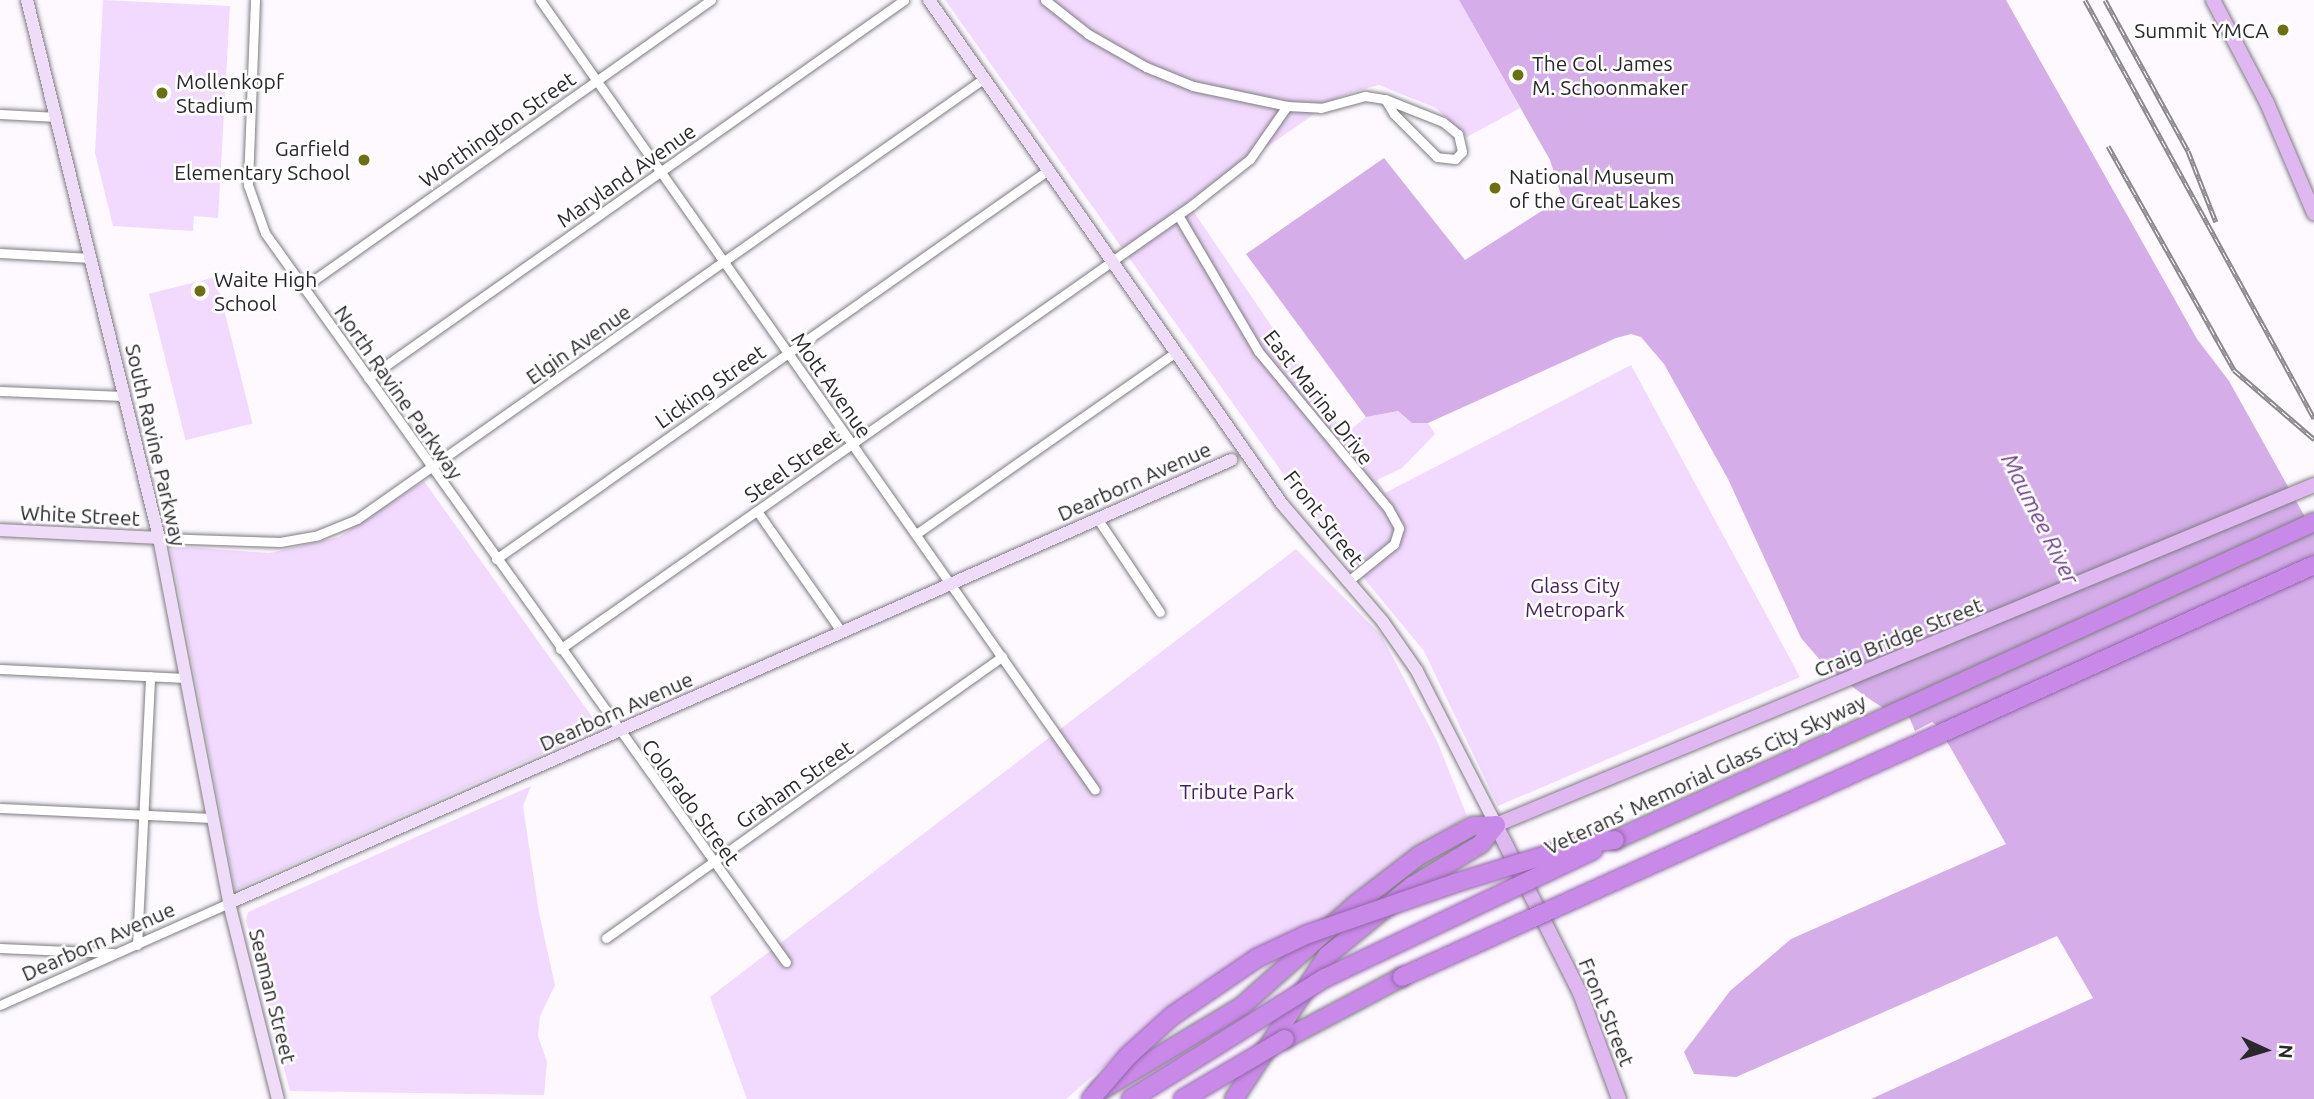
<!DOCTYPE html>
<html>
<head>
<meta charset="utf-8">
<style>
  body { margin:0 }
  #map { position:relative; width:2314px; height:1099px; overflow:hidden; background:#fdf9ff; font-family:Ubuntu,sans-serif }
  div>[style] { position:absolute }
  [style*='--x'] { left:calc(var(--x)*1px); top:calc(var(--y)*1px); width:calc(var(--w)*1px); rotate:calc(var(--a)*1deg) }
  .green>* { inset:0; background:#f1dafd; transform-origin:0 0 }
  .water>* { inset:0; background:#d4ade9 }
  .roads { filter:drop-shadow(0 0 2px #7f7c81) drop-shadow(0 0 2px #7f7c81) }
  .street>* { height:9px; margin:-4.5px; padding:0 4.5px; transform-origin:4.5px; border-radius:4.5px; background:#fff }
  .secondary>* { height:12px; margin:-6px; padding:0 6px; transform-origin:6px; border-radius:6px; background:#efdcf8 }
  .primary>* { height:14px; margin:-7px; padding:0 7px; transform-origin:7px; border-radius:7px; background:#dfb8f2 }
  .highway>* { height:18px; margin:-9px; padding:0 9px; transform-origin:9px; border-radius:9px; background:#c989e9 }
  .rail>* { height:5px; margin-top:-2.5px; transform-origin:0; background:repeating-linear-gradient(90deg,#fff 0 8px,#8b888c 0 16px); box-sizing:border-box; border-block:2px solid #8b888c }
  .bridges { filter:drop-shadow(0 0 2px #9167a6) drop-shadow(0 0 2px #9167a6) }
  .highway-bridge>* { height:18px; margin:-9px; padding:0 9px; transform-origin:9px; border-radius:9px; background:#c989e9 }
  .dots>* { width:19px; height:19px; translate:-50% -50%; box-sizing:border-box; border:4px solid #fff; border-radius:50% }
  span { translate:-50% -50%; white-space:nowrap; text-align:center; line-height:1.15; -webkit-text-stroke:5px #fff; paint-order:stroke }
  .poi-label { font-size:21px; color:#2a282b }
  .right { translate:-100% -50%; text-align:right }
  .left { translate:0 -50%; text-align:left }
  .street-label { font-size:21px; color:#2a282b }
  .park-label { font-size:21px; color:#4c1c62 }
  .water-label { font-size:23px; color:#6f3e86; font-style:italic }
  .north { position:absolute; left:2230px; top:1015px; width:70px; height:70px; -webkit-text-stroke:5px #fff; paint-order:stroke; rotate:94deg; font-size:19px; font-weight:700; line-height:28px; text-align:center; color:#2a282b }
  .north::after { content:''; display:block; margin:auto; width:24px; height:32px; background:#2a282b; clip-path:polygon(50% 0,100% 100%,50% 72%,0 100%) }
</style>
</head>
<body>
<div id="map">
  <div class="green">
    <div style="clip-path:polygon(103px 0,230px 6px,218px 218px,194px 216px,193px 231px,113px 226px,95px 153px)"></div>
    <div style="clip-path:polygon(945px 0,1459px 0,1520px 108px,1467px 137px,1436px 108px,1379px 85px,1363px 89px,1339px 97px,1187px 202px,1345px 434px,1366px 417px,1398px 411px,1412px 423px,1428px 423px,1435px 434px,1402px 468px,1377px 480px,1385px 493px,1631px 365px,1800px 677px,1498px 806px,1424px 651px,1319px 524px)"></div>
    <div style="left:216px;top:277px;width:151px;height:69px;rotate:76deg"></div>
    <div style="clip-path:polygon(424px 481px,600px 728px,235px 890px,170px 546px,270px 553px,339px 537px)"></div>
    <div style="clip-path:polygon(1296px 549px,1381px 635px,1437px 741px,1467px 816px,1365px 887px,1323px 923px,1198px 985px,1066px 1099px,747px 1099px,710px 997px)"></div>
    <div style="clip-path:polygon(531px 786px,523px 806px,539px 913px,555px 985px,540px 1016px,538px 1036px,547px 1062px,544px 1095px,290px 1091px,246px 920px,248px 912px)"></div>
  </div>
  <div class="water">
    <div style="clip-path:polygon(1459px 0,2006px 0,2197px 339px,2229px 381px,2314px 533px,2314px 1099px,1871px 1099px,2093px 998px,2057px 936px,1736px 1077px,1694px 1074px,1684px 1052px,1730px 991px,1791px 939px,2006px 844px,1938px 726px,1932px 722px,1915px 731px,1907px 712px,1891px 713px,1865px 696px,1827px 668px,1801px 638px,1728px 479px,1664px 364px,1641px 337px,1631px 334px,1616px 338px,1428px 423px,1412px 423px,1398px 411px,1366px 417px,1246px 254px,1384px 158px,1465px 260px,1562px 198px,1550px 160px)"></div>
  </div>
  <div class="roads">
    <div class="street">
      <div style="--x:255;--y:0;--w:185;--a:92.2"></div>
      <div style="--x:248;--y:185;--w:51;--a:70.5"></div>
      <div style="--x:265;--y:233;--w:896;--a:54.45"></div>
      <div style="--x:540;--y:0;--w:965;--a:54.91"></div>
      <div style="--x:1045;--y:0;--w:55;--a:38.3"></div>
      <div style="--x:1088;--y:34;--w:67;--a:29.6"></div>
      <div style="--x:1146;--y:67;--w:51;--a:22"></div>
      <div style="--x:1193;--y:86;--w:96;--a:12"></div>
      <div style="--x:0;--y:114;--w:57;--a:3"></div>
      <div style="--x:1178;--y:215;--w:158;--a:59.5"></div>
      <div style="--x:1258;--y:351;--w:204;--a:50.4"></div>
      <div style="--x:1388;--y:508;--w:23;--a:61"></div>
      <div style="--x:1399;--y:528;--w:17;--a:107"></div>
      <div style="--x:1394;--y:544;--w:60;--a:141"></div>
      <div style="--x:0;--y:253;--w:91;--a:3.1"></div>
      <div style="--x:304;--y:287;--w:498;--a:-35.2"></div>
      <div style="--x:368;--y:378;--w:656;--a:-35.19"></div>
      <div style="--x:0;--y:391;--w:125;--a:2.3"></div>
      <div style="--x:757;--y:511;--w:146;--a:55"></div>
      <div style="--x:1097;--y:518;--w:113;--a:56.2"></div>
      <div style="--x:916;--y:534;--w:317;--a:-35"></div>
      <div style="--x:159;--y:538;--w:121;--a:1.9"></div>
      <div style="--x:280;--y:542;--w:39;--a:-10"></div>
      <div style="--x:318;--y:535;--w:42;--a:-22.3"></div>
      <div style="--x:357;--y:519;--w:765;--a:-35.1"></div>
      <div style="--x:496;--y:559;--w:675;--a:-35.17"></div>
      <div style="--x:560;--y:649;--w:772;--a:-35.09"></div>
      <div style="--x:1192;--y:205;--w:74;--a:-38.4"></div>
      <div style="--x:1250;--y:159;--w:65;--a:-55.1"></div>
      <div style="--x:1287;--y:106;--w:34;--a:3"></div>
      <div style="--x:1321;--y:108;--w:46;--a:-15.3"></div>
      <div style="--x:1365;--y:96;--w:20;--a:9"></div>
      <div style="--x:1385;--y:99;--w:62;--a:21.6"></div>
      <div style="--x:1443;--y:122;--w:19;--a:39"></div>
      <div style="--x:1458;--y:134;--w:18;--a:77"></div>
      <div style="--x:1462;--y:152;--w:10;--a:135"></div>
      <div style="--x:1455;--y:159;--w:18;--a:-174"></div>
      <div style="--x:1437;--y:157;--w:61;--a:-135"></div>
      <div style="--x:1394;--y:114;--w:17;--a:-121"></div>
      <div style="--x:0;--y:669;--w:186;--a:2.8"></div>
      <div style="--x:0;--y:808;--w:213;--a:2.7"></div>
      <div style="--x:606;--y:938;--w:486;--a:-35.4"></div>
      <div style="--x:137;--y:945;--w:269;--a:-87.2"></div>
      <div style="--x:0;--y:948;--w:113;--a:2.5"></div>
      <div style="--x:0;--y:1005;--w:251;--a:-24"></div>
    </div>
    <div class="secondary">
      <div style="--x:27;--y:0;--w:554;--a:76.21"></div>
      <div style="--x:159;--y:538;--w:372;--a:79.1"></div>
      <div style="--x:229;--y:903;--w:202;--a:76"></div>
      <div style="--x:929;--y:0;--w:615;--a:54.99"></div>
      <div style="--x:1282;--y:504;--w:155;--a:49.4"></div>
      <div style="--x:1383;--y:622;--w:60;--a:55.2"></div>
      <div style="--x:1417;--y:671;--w:173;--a:62.8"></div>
      <div style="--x:0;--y:530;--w:159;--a:2.9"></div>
      <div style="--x:229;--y:903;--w:1096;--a:-23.85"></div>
    </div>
    <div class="primary">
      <div style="--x:2213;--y:0;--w:116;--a:62.3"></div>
      <div style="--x:2267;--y:103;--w:120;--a:66.9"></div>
      <div style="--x:1619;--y:1099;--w:113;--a:-110.2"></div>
      <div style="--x:1580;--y:993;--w:188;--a:-116.6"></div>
      <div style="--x:1496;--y:825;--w:886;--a:-22.57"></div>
    </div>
    <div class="highway">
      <div style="--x:1615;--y:840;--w:768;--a:-24.46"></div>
      <div style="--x:1285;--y:1039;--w:132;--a:-27.9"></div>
      <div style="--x:1100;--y:1091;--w:165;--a:-30.9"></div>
      <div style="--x:1242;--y:1006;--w:152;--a:-41.8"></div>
      <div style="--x:1355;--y:905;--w:82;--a:-37.6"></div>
      <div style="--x:1420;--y:855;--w:60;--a:-28.7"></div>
      <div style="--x:1473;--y:826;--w:23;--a:-2"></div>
      <div style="--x:1234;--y:1099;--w:171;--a:-57"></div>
      <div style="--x:1327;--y:956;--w:110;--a:-39.5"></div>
      <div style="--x:1412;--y:886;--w:81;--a:-31.3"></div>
      <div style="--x:1481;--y:844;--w:24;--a:-52"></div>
    </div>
  </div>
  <div class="rail">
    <div style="--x:2085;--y:0;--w:477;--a:61.3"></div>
    <div style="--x:2105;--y:0;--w:172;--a:61.2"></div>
    <div style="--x:2188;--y:151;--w:76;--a:68.5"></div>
    <div style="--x:2108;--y:146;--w:257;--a:60.6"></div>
    <div style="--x:2234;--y:370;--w:106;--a:40.8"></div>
  </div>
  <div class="bridges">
    <div class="highway-bridge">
      <div style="--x:1402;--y:977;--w:1001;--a:-24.31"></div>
      <div style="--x:1091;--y:1099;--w:57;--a:-49.3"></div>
      <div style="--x:1128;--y:1056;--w:59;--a:-42.3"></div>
      <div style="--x:1172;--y:1016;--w:103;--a:-34.3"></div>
      <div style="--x:1257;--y:958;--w:56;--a:-25.2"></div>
      <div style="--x:1308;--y:934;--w:156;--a:-19.1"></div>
      <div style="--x:1455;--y:883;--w:133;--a:-17.1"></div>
      <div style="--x:1582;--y:844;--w:33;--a:-7"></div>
      <div style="--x:1131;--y:1099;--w:229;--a:-32"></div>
      <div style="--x:1325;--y:978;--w:297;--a:-25.5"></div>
      <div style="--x:1183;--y:1099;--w:118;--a:-30.5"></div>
    </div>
  </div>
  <div class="dots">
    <div style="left:2283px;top:30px;background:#6c6f12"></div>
    <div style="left:1518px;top:75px;background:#6c6f12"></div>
    <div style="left:162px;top:93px;background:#6c6f12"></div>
    <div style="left:364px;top:160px;background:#6c6f12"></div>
    <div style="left:1495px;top:188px;background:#6c6f12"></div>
    <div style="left:200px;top:291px;background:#6c6f12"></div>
  </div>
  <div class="poi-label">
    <span class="right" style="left:2269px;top:30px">Summit YMCA</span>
    <span class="left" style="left:1532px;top:75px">The Col. James<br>M. Schoonmaker</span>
    <span class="left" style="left:176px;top:93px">Mollenkopf<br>Stadium</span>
    <span class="right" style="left:350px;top:160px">Garfield<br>Elementary School</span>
    <span class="left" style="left:1509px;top:188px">National Museum<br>of the Great Lakes</span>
    <span class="left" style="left:214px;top:291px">Waite High<br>School</span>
  </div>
  <div class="street-label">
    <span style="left:497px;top:129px;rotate:-35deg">Worthington Street</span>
    <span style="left:626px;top:175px;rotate:-35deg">Maryland Avenue</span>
    <span style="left:578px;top:344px;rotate:-35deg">Elgin Avenue</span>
    <span style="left:832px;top:385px;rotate:55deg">Mott Avenue</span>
    <span style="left:710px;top:386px;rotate:-35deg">Licking Street</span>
    <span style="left:399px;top:392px;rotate:55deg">North Ravine Parkway</span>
    <span style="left:1319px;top:397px;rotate:52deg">East Marina Drive</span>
    <span style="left:156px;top:445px;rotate:77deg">South Ravine Parkway</span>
    <span style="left:792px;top:465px;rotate:-35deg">Steel Street</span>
    <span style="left:1134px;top:481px;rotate:-24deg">Dearborn Avenue</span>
    <span style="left:80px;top:515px;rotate:3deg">White Street</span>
    <span style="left:1324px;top:518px;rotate:52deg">Front Street</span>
    <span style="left:1898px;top:637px;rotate:-22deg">Craig Bridge Street</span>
    <span style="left:616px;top:711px;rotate:-24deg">Dearborn Avenue</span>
    <span style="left:1705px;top:774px;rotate:-25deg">Veterans' Memorial Glass City Skyway</span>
    <span style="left:794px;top:784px;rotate:-35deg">Graham Street</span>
    <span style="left:691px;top:802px;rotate:54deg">Colorado Street</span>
    <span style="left:98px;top:941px;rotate:-24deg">Dearborn Avenue</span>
    <span style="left:273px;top:996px;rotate:76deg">Seaman Street</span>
    <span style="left:1607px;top:1012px;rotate:68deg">Front Street</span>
  </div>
  <div class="park-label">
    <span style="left:1575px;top:597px">Glass City<br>Metropark</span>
    <span style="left:1237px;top:791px">Tribute Park</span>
  </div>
  <div class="water-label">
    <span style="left:2040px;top:519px;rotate:63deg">Maumee River</span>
  </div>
  <div class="north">N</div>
</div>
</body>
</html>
